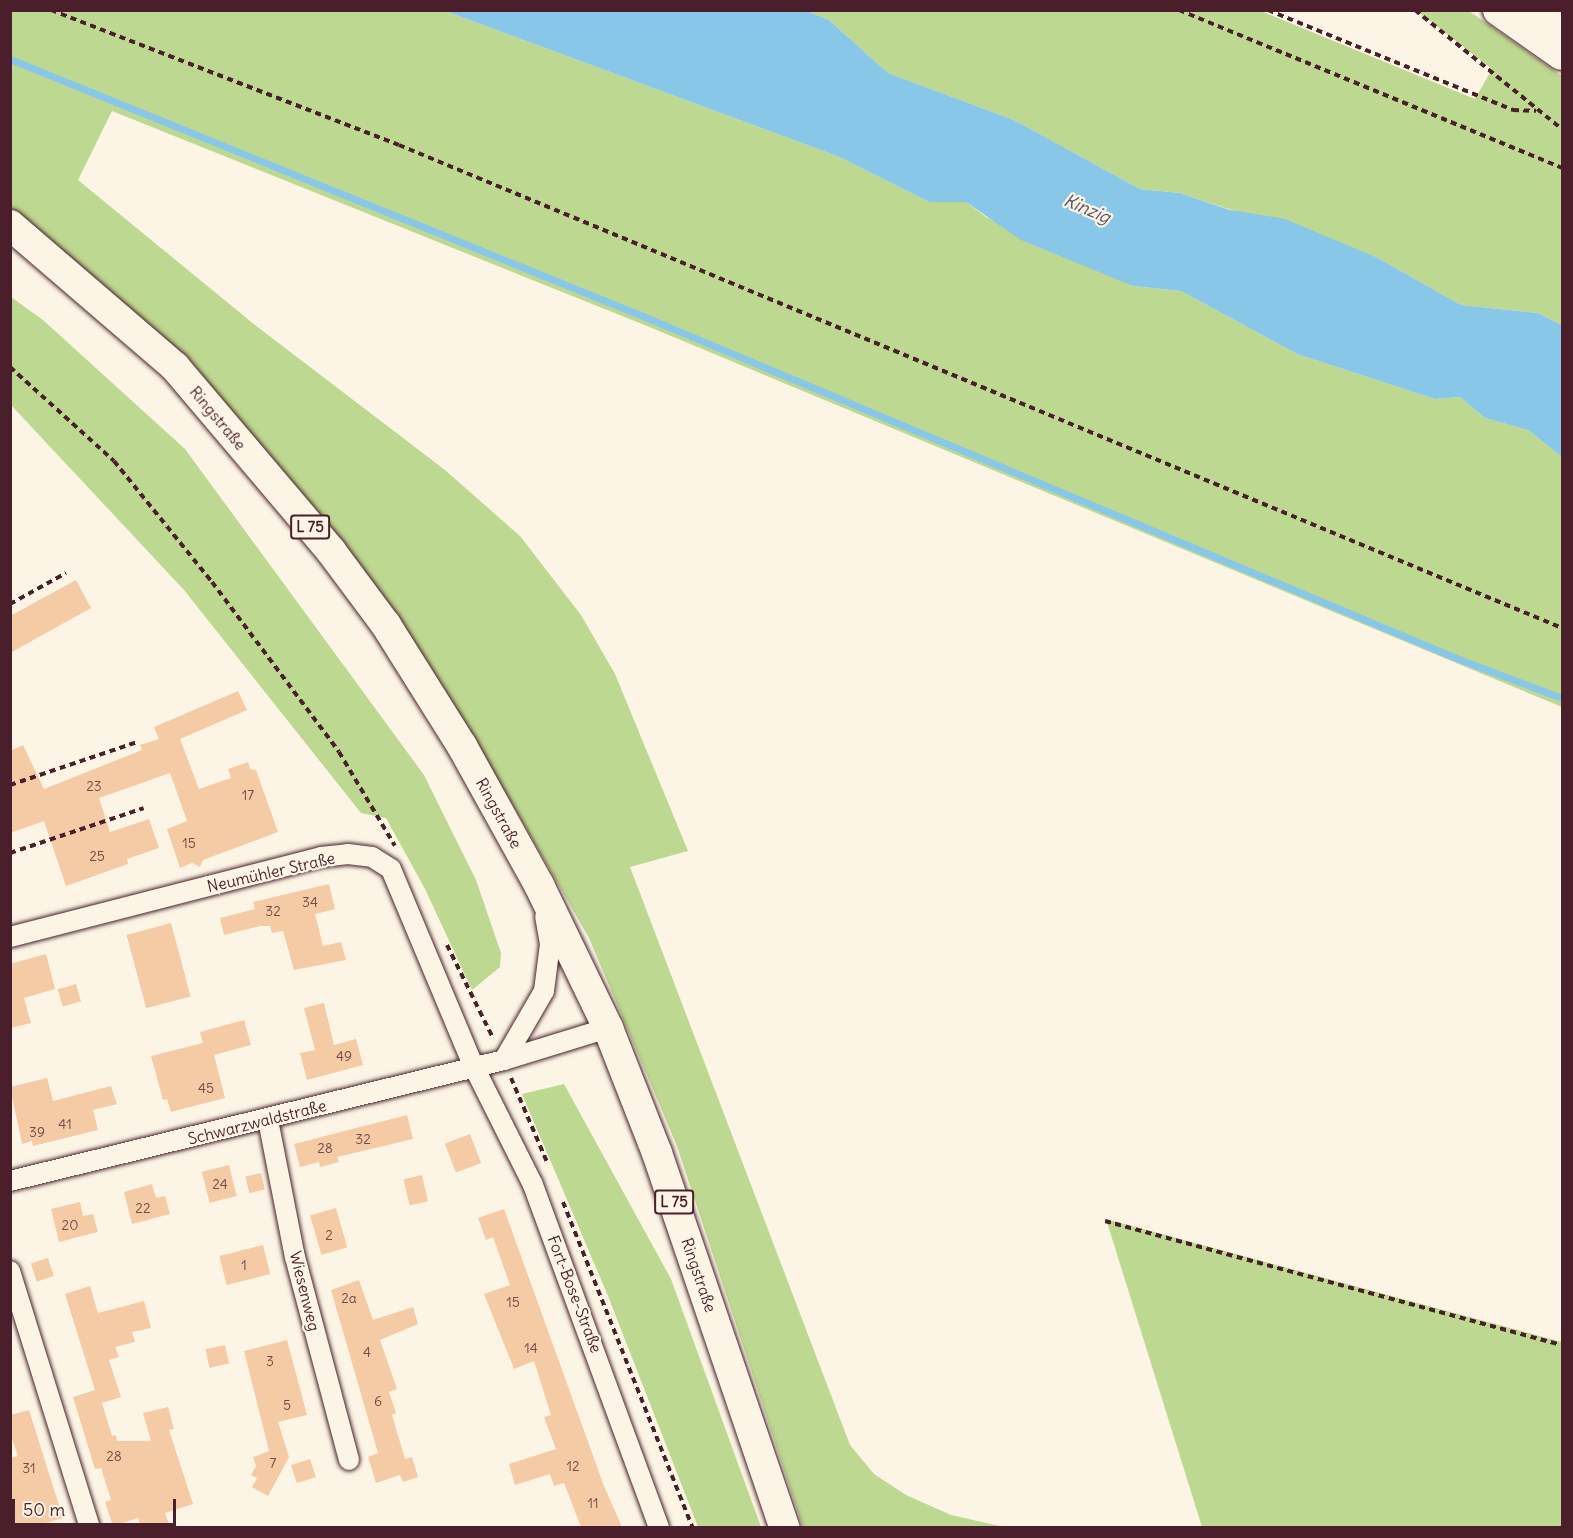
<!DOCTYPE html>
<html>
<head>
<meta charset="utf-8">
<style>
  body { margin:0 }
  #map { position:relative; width:1573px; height:1538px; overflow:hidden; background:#fcf5e5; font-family:Delius,sans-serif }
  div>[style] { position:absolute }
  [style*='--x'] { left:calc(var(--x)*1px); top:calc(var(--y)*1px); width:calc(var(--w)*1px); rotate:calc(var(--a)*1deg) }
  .green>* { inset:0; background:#bdd890 }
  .water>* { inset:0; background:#89c7e9 }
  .stream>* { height:7px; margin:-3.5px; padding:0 3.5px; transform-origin:3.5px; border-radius:3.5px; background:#89c7e9 }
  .building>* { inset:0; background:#f4cba4; transform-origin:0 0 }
  .path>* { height:4px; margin-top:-2px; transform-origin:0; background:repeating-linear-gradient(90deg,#4a1f2b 0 6px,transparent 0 10.5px) }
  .roads { filter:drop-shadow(0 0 2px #4a1f2b) drop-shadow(0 0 2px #4a1f2b) }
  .minor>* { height:20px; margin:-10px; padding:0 10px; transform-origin:10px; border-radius:10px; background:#fcf5e5 }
  .primary>* { height:30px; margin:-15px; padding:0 15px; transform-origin:15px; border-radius:15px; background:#fcf5e5 }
  .trunk>* { height:32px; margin:-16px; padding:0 16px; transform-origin:16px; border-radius:16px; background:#fcf5e5 }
  span { translate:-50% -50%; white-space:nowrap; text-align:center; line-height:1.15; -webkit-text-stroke:4.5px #fcf5e5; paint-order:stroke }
  .number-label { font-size:14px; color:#744a49 }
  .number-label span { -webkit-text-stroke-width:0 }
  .shield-label span { padding:2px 4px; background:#fcf5e5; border:2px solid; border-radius:4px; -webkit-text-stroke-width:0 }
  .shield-label { font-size:15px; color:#4a1f2b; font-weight:700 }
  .street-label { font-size:16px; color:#4a1f2b }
  .water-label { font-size:18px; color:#5d5164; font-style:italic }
  .frame { position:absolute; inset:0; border:12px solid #4a1f2b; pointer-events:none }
  .scale { position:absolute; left:12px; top:1499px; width:164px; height:27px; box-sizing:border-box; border:3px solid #4a1f2b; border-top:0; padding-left:8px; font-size:18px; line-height:21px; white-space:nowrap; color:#4a1f2b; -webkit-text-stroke:4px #fcf5e5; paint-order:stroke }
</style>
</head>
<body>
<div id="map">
  <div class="green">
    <div style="clip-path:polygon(10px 11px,445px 11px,837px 156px,929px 202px,966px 202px,986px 217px,1133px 286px,1181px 291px,1297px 354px,1435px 399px,1460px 397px,1485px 418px,1528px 430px,1562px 457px,1562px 707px,647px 326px,112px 111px,78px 180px,255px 325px,445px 470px,520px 536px,581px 615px,615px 674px,688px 851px,630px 867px,850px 1445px,874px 1474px,906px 1495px,951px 1515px,1004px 1527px,803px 1527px,677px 1146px,589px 938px,517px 812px,432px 673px,285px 477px,11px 213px)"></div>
    <div style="clip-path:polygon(807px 11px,1261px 11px,1475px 99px,1492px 69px,1417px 11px,1469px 11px,1562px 76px,1562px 325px,1538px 313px,1461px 305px,1378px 258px,1180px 193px,1140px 189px,1014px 120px,888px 73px,829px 20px)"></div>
    <div style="clip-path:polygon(11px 297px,43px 320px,185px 449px,424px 775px,476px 880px,501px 953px,500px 967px,472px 990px,425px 889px,386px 818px,361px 813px,184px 590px,11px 405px)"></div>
    <div style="clip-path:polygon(564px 1084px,671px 1279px,761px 1527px,698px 1527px,608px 1296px,522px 1094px)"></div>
    <div style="clip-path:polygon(1106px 1219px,1562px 1342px,1562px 1527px,1202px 1527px)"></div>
  </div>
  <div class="water">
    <div style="clip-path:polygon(445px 11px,807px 11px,829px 20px,888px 73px,1014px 120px,1140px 189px,1180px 193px,1230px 210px,1285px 219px,1378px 258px,1461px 305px,1538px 313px,1562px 325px,1562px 457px,1528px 430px,1485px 418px,1460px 397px,1435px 399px,1297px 354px,1181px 291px,1133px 286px,1021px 240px,966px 202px,929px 202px,837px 156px)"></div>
  </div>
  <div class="stream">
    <div style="--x:10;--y:59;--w:691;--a:22.11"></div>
    <div style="--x:650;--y:319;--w:874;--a:22.81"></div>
    <div style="--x:1456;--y:658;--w:113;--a:20.7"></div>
  </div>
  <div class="building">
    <div style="clip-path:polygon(76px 580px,91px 608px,10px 653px,10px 616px)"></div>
    <div style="clip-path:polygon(238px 691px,247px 710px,180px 739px,199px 789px,231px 778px,228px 769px,248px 762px,250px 769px,256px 770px,278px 832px,203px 860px,200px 867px,192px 863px,180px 868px,167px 829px,187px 821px,170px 773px,99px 798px,110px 832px,149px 819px,159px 848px,127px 859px,128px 864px,66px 886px,44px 821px,10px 833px,10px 751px,23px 745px,44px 789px,142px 750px,140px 745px,159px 739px,154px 727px)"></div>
    <div style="clip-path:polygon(329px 884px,335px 909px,315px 914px,323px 946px,341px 942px,346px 960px,294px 970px,283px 931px,272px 933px,270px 926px,260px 926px,224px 935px,220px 918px,255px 909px,253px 902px)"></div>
    <div style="left:171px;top:923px;width:76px;height:46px;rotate:75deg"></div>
    <div style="clip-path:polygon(46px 954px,55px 989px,24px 998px,31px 1023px,10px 1028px,10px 964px)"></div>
    <div style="left:76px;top:984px;width:18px;height:19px;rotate:74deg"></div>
    <div style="clip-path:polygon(324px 1003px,334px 1045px,356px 1039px,363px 1065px,307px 1080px,300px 1053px,315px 1050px,304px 1008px)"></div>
    <div style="clip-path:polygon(244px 1020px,251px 1045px,214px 1055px,225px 1098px,171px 1112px,167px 1099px,163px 1100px,151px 1056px,203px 1043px,200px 1032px)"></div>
    <div style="clip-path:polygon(47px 1078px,53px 1101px,111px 1086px,117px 1104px,93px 1110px,98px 1130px,33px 1146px,32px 1141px,22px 1144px,10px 1087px)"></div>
    <div style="clip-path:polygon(407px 1115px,413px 1139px,337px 1157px,339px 1162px,320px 1167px,319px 1162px,300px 1167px,294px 1144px)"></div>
    <div style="left:470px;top:1134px;width:31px;height:27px;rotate:69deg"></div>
    <div style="left:229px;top:1165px;width:32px;height:28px;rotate:76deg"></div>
    <div style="left:261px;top:1173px;width:17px;height:16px;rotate:77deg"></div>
    <div style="left:422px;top:1175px;width:27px;height:19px;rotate:77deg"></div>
    <div style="clip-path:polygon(152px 1184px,156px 1198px,165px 1196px,170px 1214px,132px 1224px,124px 1192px)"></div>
    <div style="clip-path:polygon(80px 1202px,83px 1216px,93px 1214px,98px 1232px,59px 1242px,51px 1209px)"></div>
    <div style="left:336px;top:1208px;width:41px;height:27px;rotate:74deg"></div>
    <div style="clip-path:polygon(504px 1209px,604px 1486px,622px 1527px,581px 1527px,564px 1483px,554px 1486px,550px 1474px,515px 1485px,509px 1464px,556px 1449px,544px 1417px,551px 1415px,534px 1361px,514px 1369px,484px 1294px,510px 1285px,493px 1237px,486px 1240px,478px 1218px)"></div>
    <div style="left:263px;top:1245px;width:30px;height:45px;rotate:76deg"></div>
    <div style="left:48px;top:1258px;width:19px;height:18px;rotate:72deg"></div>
    <div style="clip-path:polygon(359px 1280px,373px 1320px,413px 1307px,418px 1324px,380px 1340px,397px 1389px,389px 1392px,396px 1413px,392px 1415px,405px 1459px,412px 1457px,418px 1477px,403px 1482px,400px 1475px,376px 1483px,368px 1457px,378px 1453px,331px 1290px)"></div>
    <div style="clip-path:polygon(90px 1286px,98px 1313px,144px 1301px,151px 1328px,132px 1332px,135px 1342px,115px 1347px,119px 1357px,109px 1360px,121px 1397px,102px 1403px,112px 1436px,116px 1435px,117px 1441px,151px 1441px,143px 1413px,168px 1407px,174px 1429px,169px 1430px,193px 1504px,165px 1513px,170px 1527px,141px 1527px,138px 1518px,113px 1526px,105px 1502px,111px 1500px,101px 1468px,95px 1469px,73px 1397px,95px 1390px,65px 1294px)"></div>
    <div style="clip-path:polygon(287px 1340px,307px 1415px,278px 1422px,289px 1457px,268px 1496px,252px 1487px,257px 1478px,251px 1475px,256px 1466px,253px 1457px,269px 1451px,244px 1351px)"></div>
    <div style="left:225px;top:1345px;width:19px;height:20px;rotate:78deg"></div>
    <div style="clip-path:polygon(29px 1410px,63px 1518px,32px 1527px,10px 1527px,10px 1458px,18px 1456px,10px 1433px,10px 1415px)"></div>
    <div style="left:310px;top:1459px;width:19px;height:20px;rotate:72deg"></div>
  </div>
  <div class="path">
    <div style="--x:51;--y:10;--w:373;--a:21.2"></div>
    <div style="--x:399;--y:145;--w:1259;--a:22.55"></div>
    <div style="--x:1179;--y:10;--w:414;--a:22.4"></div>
    <div style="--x:1268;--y:10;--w:265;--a:22.2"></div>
    <div style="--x:1513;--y:110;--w:23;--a:2"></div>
    <div style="--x:1415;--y:10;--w:189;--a:39"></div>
    <div style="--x:10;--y:367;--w:140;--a:42.1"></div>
    <div style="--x:114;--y:461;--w:156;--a:51"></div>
    <div style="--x:212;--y:582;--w:212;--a:53.2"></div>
    <div style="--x:339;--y:752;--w:109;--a:59.2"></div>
    <div style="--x:10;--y:604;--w:64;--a:-29"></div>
    <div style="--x:10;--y:785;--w:134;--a:-18.7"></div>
    <div style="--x:10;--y:853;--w:141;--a:-18.6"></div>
    <div style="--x:447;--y:945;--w:104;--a:63.7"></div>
    <div style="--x:511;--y:1078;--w:91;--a:66.8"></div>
    <div style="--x:563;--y:1202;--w:351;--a:68.3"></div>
    <div style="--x:1105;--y:1221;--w:474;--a:15.2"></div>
  </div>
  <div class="roads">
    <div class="minor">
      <div style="--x:10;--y:937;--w:321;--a:-14.4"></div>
      <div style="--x:321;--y:857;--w:27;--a:-6"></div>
      <div style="--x:348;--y:854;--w:24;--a:7"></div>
      <div style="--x:372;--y:857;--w:22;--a:32"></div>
      <div style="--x:391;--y:869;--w:215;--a:67.3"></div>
      <div style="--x:474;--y:1067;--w:132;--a:63.4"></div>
      <div style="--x:533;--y:1185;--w:365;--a:69.8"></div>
      <div style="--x:504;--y:1060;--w:80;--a:-59.9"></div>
      <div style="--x:544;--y:991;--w:47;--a:-82.7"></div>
      <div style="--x:550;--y:944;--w:28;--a:-100"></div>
      <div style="--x:268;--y:1120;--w:140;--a:78.9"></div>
      <div style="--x:295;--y:1257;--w:210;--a:75.1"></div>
      <div style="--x:10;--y:1181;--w:509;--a:-13.76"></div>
      <div style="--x:504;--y:1060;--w:109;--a:-17.1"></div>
      <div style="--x:10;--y:1271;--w:269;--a:72.7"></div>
    </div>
    <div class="primary">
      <div style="--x:10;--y:225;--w:218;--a:40.7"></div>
      <div style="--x:175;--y:367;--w:241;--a:49.7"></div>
      <div style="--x:331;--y:551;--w:92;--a:53.4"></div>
      <div style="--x:386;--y:625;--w:143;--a:57.9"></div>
      <div style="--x:462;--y:746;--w:159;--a:61"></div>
      <div style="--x:539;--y:885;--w:159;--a:64.2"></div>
      <div style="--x:608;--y:1028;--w:134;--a:68.6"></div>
      <div style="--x:657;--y:1153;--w:396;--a:71.2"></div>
    </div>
    <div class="trunk">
      <div style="--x:1499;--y:10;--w:77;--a:34.9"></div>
      <div style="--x:1544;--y:10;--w:22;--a:36"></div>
    </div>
  </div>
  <div class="number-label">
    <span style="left:94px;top:786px">23</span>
    <span style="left:248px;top:795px">17</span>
    <span style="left:189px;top:843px">15</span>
    <span style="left:97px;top:856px">25</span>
    <span style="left:310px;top:902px">34</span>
    <span style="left:273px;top:911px">32</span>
    <span style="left:344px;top:1056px">49</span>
    <span style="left:206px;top:1088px">45</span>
    <span style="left:65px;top:1124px">41</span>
    <span style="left:37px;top:1132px">39</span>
    <span style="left:363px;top:1139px">32</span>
    <span style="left:325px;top:1148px">28</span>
    <span style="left:220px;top:1184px">24</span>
    <span style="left:143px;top:1208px">22</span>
    <span style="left:70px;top:1225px">20</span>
    <span style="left:329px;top:1235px">2</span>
    <span style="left:244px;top:1265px">1</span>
    <span style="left:349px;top:1298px">2a</span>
    <span style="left:513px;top:1302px">15</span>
    <span style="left:531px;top:1348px">14</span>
    <span style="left:367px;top:1352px">4</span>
    <span style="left:270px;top:1361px">3</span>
    <span style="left:378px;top:1401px">6</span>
    <span style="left:287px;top:1405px">5</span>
    <span style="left:114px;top:1456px">28</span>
    <span style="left:273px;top:1463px">7</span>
    <span style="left:573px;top:1466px">12</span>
    <span style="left:29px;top:1468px">31</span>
    <span style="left:593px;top:1503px">11</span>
  </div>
  <div class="shield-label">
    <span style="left:310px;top:527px">L 75</span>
    <span style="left:674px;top:1202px">L 75</span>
  </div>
  <div class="street-label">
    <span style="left:218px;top:418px;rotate:50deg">Ringstraße</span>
    <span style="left:499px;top:813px;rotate:61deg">Ringstraße</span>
    <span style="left:271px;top:872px;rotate:-13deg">Neumühler Straße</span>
    <span style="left:257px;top:1122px;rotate:-14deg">Schwarzwaldstraße</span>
    <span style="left:699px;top:1275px;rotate:71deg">Ringstraße</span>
    <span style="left:305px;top:1291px;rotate:76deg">Wiesenweg</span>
    <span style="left:575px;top:1294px;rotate:69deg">Fort-Bose-Straße</span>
  </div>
  <div class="water-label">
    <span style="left:1087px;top:209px;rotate:23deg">Kinzig</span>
  </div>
  <div class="frame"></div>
  <div class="scale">50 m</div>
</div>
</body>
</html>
